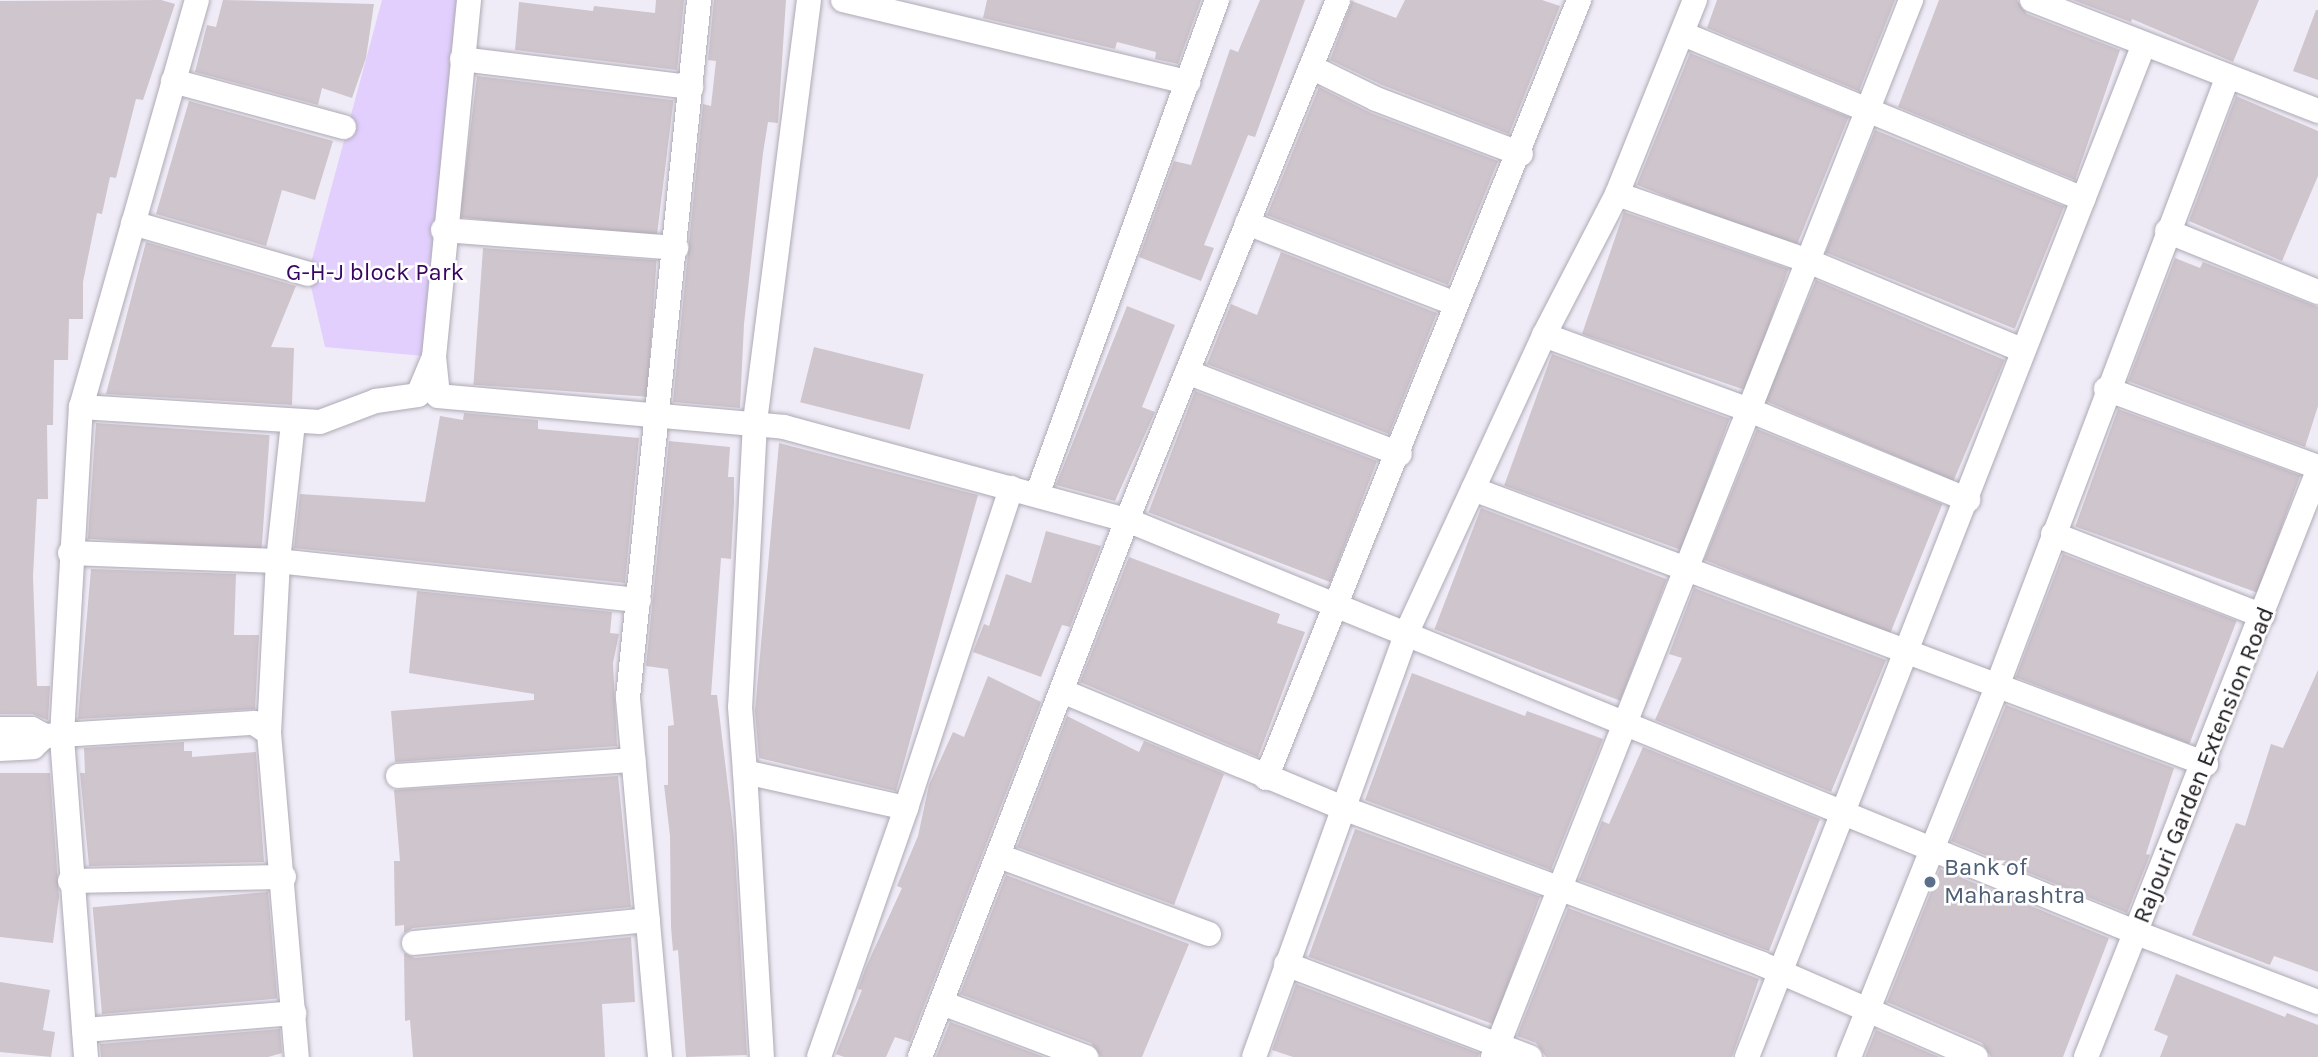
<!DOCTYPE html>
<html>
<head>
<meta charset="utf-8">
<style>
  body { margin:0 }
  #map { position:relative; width:2318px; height:1057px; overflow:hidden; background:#f0ecf7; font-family:Karla,sans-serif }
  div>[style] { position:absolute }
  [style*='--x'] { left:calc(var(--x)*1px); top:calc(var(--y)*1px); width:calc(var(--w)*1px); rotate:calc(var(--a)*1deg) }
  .green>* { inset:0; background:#e2cffe }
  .building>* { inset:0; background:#cfc5cd; transform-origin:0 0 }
  .roads { filter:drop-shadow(0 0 2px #aeaab5) drop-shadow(0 0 2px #aeaab5) }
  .street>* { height:24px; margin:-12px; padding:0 12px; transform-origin:12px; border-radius:12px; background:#fff }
  .dots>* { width:19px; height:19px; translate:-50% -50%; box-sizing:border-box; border:4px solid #fff; border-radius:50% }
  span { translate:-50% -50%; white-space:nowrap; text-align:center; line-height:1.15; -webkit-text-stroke:5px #fff; paint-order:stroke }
  .park-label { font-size:24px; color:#390560 }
  .street-label { font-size:24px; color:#1b191d }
  .service-label { font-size:24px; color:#4e5e75 }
  .left { translate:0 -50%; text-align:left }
</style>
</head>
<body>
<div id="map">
  <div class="green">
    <div style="clip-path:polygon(382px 0,469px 0,434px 357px,325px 347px,308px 274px)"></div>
  </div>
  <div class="building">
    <div style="clip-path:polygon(161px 0,175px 4px,143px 100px,136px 99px,116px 178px,110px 177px,102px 214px,97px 213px,83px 282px,83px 319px,69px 319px,68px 360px,54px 360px,53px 425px,47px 425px,48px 499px,37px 499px,33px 577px,37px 686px,50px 686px,48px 720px,32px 714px,0 714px,0 1px)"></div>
    <div style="clip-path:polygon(223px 0,374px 4px,366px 58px,352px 98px,322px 88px,318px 105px,195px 72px,207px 25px,216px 27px)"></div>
    <div style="clip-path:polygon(656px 0,684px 0,677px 70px,515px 50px,519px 2px,593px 11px,594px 6px,655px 13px)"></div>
    <div style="clip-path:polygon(714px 0,786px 0,778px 123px,768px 122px,763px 153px,744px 324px,740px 408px,673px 402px,703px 104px,711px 106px,716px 61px,708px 60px)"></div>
    <div style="clip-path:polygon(987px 0,1201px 0,1178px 64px,1155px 59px,1156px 52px,1117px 42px,1115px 49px,983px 18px)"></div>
    <div style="clip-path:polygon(1260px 0,1305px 0,1255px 137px,1248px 135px,1204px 245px,1214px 248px,1201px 281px,1139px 257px,1174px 161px,1191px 165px,1230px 49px,1238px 52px)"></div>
    <div style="clip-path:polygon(1405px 0,1542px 0,1560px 6px,1509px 134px,1382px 85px,1330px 60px,1352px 1px,1396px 18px)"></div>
    <div style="clip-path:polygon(1717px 0,1895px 0,1859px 91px,1707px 28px)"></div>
    <div style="clip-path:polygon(1939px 0,2017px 0,2027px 14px,2120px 50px,2075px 180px,1898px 107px)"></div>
    <div style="clip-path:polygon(2073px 0,2259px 0,2233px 62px,2132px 19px,2131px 22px)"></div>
    <div style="clip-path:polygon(2316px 10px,2318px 10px,2318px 80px,2293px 71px)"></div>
    <div style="left:1690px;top:53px;width:171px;height:142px;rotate:22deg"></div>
    <div style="left:477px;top:76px;width:198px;height:142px;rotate:7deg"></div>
    <div style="clip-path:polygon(1319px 87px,1371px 113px,1498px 161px,1448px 285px,1267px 215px)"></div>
    <div style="clip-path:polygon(2236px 96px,2318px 131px,2318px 176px,2282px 261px,2189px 221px)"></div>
    <div style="clip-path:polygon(189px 101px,333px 141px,315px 200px,282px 190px,266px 246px,156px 214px)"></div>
    <div style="left:1875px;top:130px;width:204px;height:132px;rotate:22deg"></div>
    <div style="left:1624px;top:212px;width:174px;height:129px;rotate:19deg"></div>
    <div style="clip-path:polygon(146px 242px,296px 286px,271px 347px,294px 348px,292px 405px,106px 394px)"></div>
    <div style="left:483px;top:248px;width:174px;height:137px;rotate:4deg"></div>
    <div style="clip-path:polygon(1281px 252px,1437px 313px,1389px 434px,1207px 364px,1231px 304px,1257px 315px)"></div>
    <div style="clip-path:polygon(2175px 258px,2200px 268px,2203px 262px,2318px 307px,2318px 406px,2305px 447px,2128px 381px)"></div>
    <div style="left:1816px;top:280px;width:205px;height:131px;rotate:23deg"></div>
    <div style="clip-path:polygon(1127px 306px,1175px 325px,1142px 407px,1155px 412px,1115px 501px,1056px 485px)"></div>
    <div style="left:814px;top:347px;width:113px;height:57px;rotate:14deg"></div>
    <div style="left:1552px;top:354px;width:189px;height:140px;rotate:20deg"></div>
    <div style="left:1195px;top:391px;width:195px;height:130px;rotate:21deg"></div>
    <div style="left:2118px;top:409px;width:194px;height:125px;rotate:20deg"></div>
    <div style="clip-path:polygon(464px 413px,538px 420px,538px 429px,639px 438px,625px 583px,294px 548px,300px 494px,425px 502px,440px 416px,463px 420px)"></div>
    <div style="left:96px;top:423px;width:174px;height:116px;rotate:4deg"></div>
    <div style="left:1757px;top:429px;width:200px;height:141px;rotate:22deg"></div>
    <div style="clip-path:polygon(669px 441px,730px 447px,728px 477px,734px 477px,734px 503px,731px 559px,721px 558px,711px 695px,717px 695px,734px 837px,747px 1055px,686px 1057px,678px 950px,673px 951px,671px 927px,670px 836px,664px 785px,668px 785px,668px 726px,674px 725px,668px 669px,646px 666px)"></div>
    <div style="clip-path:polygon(779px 443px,978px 495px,896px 791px,759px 758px,755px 711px)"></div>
    <div style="left:1481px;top:508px;width:199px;height:130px;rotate:21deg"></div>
    <div style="clip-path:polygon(1046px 531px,1101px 546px,1070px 627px,1062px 625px,1041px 677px,973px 652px,984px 624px,989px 626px,1006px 574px,1031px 583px)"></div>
    <div style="left:2063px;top:554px;width:186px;height:132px;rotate:21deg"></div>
    <div style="clip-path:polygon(1129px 557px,1280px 614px,1277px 623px,1305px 632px,1258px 757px,1080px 682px)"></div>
    <div style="clip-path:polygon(91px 569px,236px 574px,234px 635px,259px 635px,255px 709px,78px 719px)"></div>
    <div style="clip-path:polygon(1694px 588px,1886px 660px,1831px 792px,1655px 720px,1682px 658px,1669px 654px)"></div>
    <div style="clip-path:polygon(417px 591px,612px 612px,610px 633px,619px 634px,613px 663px,617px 746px,395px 762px,391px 711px,534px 700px,534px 694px,409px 673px)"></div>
    <div style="clip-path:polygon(2318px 670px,2318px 972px,2274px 956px,2270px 965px,2192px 935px,2236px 823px,2245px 826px,2271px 744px,2283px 748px)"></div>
    <div style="clip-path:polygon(1412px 673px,1525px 716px,1527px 711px,1603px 739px,1551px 870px,1365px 800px)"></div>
    <div style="clip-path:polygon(988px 676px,1041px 702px,910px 1042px,895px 1037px,886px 1057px,844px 1057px,836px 1054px,862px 990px,858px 989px,866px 967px,902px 888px,897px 886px,918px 836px,929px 785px,953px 732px,964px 737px)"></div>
    <div style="clip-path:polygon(2006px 705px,2174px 768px,2146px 854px,2150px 855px,2127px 913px,1951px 841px)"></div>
    <div style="clip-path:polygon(1067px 716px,1139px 752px,1144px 741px,1224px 774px,1174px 905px,1017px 847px)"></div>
    <div style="clip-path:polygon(184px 742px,184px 751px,192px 751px,192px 757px,256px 752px,264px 862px,89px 866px,80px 773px,85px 773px,84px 748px)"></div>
    <div style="clip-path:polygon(1643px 747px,1820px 819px,1769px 951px,1579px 880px,1602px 821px,1609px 824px)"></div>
    <div style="clip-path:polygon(0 773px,50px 773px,59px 897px,53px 943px,0 937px)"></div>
    <div style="clip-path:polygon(618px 776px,631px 907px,413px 928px,404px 933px,404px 925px,395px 926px,394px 861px,400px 861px,394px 790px)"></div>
    <div style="left:1355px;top:829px;width:197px;height:136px;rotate:20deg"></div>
    <div style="clip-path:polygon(1940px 869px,2109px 938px,2063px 1057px,1991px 1057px,1982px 1043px,1887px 1002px)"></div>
    <div style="clip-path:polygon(1006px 875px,1189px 944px,1142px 1057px,1101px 1057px,1091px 1043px,960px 994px)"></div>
    <div style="left:268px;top:892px;width:107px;height:176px;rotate:85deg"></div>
    <div style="clip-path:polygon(1568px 908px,1759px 979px,1732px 1057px,1546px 1057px,1536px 1043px,1517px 1036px)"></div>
    <div style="clip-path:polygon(631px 937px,635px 1002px,602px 1004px,605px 1057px,413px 1057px,410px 1020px,405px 1021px,404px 953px,415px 958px)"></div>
    <div style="clip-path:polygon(2176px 974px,2285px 1017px,2287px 1013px,2318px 1025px,2318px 1057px,2160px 1057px,2168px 1036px,2154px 1030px)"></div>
    <div style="clip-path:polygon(0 982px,50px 990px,43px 1030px,55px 1032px,51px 1057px,0 1052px)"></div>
    <div style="clip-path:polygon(1296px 984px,1479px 1053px,1478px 1057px,1293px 1057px,1272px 1050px)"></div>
    <div style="clip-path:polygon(950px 1022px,1044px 1057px,936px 1057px)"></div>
    <div style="clip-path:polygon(280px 1029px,282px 1053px,268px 1057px,101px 1057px,100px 1044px)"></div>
    <div style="clip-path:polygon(1876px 1030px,1939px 1057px,1865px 1057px)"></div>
  </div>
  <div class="roads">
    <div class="street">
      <div style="--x:809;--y:0;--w:426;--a:97.3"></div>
      <div style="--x:755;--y:423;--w:284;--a:93"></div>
      <div style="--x:740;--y:707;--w:65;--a:85.6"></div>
      <div style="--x:745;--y:772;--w:165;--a:12.6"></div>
      <div style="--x:906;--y:808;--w:337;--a:-71.8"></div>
      <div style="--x:843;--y:0;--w:355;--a:13.4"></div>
      <div style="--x:2032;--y:0;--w:307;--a:21.2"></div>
      <div style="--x:1683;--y:34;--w:433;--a:22.4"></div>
      <div style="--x:462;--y:59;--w:231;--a:7"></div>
      <div style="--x:1311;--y:67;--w:72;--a:26.2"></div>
      <div style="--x:1376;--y:99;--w:155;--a:20.8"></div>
      <div style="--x:173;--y:81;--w:177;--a:15.1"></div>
      <div style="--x:1617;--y:194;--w:202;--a:19.3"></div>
      <div style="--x:1808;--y:261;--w:232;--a:22.6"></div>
      <div style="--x:133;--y:223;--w:182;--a:16.2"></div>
      <div style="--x:1247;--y:223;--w:224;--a:21.2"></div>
      <div style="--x:443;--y:230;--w:234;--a:4.4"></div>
      <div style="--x:2167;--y:231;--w:163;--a:22"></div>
      <div style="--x:1544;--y:335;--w:218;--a:20.1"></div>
      <div style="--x:1749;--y:410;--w:237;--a:22.3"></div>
      <div style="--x:434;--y:357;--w:359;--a:-84.4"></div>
      <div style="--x:1187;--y:372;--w:228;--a:21.1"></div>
      <div style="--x:2106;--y:389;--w:226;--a:20.2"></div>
      <div style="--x:81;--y:407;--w:239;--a:3.6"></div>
      <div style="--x:320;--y:422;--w:60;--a:-20.6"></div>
      <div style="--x:376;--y:401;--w:42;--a:-8.1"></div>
      <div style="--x:418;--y:395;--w:41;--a:-67.2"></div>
      <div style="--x:434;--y:357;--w:39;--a:84"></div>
      <div style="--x:438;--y:396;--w:347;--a:5.1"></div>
      <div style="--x:784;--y:427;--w:355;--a:15.2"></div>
      <div style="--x:1127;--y:520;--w:1091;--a:22.24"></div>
      <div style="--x:2137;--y:933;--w:194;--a:20.9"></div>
      <div style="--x:1473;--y:489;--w:783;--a:20.56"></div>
      <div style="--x:1037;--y:495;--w:527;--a:-70.02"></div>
      <div style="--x:2053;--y:534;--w:225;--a:21.3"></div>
      <div style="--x:70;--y:553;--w:208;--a:2.2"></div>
      <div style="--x:278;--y:561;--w:363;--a:6.2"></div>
      <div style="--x:1062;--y:691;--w:304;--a:22.6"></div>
      <div style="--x:1343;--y:808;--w:447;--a:20.4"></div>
      <div style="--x:1762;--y:964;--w:233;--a:23.5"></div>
      <div style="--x:0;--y:729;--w:32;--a:0"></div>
      <div style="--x:32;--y:729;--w:15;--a:28"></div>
      <div style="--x:45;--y:736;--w:209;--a:-3.6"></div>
      <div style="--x:254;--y:723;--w:18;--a:34"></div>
      <div style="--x:269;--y:733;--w:325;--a:85.1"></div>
      <div style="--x:269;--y:733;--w:172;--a:-87"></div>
      <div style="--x:278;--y:561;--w:140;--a:-83.8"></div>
      <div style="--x:0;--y:749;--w:33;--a:-3"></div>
      <div style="--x:33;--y:747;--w:16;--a:-43"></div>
      <div style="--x:745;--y:772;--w:286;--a:86.6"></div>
      <div style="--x:398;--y:776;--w:236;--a:-3.9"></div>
      <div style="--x:1266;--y:778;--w:839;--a:-68.08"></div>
      <div style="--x:999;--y:856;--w:224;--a:20.4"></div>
      <div style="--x:70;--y:881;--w:214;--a:-1.1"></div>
      <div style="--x:414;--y:943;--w:235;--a:-5.6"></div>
      <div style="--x:1286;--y:964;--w:261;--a:20.9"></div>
      <div style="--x:942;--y:1003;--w:154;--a:20.6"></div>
      <div style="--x:84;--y:1030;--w:211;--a:-4.6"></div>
      <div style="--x:86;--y:1057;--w:323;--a:-94.3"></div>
      <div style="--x:62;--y:735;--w:329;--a:-86.7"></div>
      <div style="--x:81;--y:407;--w:423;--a:-74.1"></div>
      <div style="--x:660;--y:1057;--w:361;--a:-95.1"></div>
      <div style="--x:628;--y:697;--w:701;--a:-84.18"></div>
      <div style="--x:819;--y:1057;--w:264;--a:-70.7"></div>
      <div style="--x:920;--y:1057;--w:576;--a:-68.92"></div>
      <div style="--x:1127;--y:520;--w:561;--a:-67.91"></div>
      <div style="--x:1254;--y:1057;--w:449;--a:-70.2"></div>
      <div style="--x:1406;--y:634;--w:329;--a:-65.2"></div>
      <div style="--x:1544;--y:335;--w:159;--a:-62.6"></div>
      <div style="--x:1617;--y:194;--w:209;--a:-68.1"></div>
      <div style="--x:1493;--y:1057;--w:1137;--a:-68.42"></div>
      <div style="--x:1747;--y:1057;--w:1088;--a:-68.6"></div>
      <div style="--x:1849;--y:1057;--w:396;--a:-68.2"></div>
      <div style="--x:1996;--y:689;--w:655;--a:-69.27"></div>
      <div style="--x:2086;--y:1057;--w:630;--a:-68.4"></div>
    </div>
  </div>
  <div class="dots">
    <div style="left:1930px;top:882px;background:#5c6f8a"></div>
  </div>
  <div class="park-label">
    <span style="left:375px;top:273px">G-H-J block Park</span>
  </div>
  <div class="street-label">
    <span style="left:2204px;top:765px;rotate:-68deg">Rajouri Garden Extension Road</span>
  </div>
  <div class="service-label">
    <span class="left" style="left:1944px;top:882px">Bank of<br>Maharashtra</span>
  </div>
</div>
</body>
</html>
